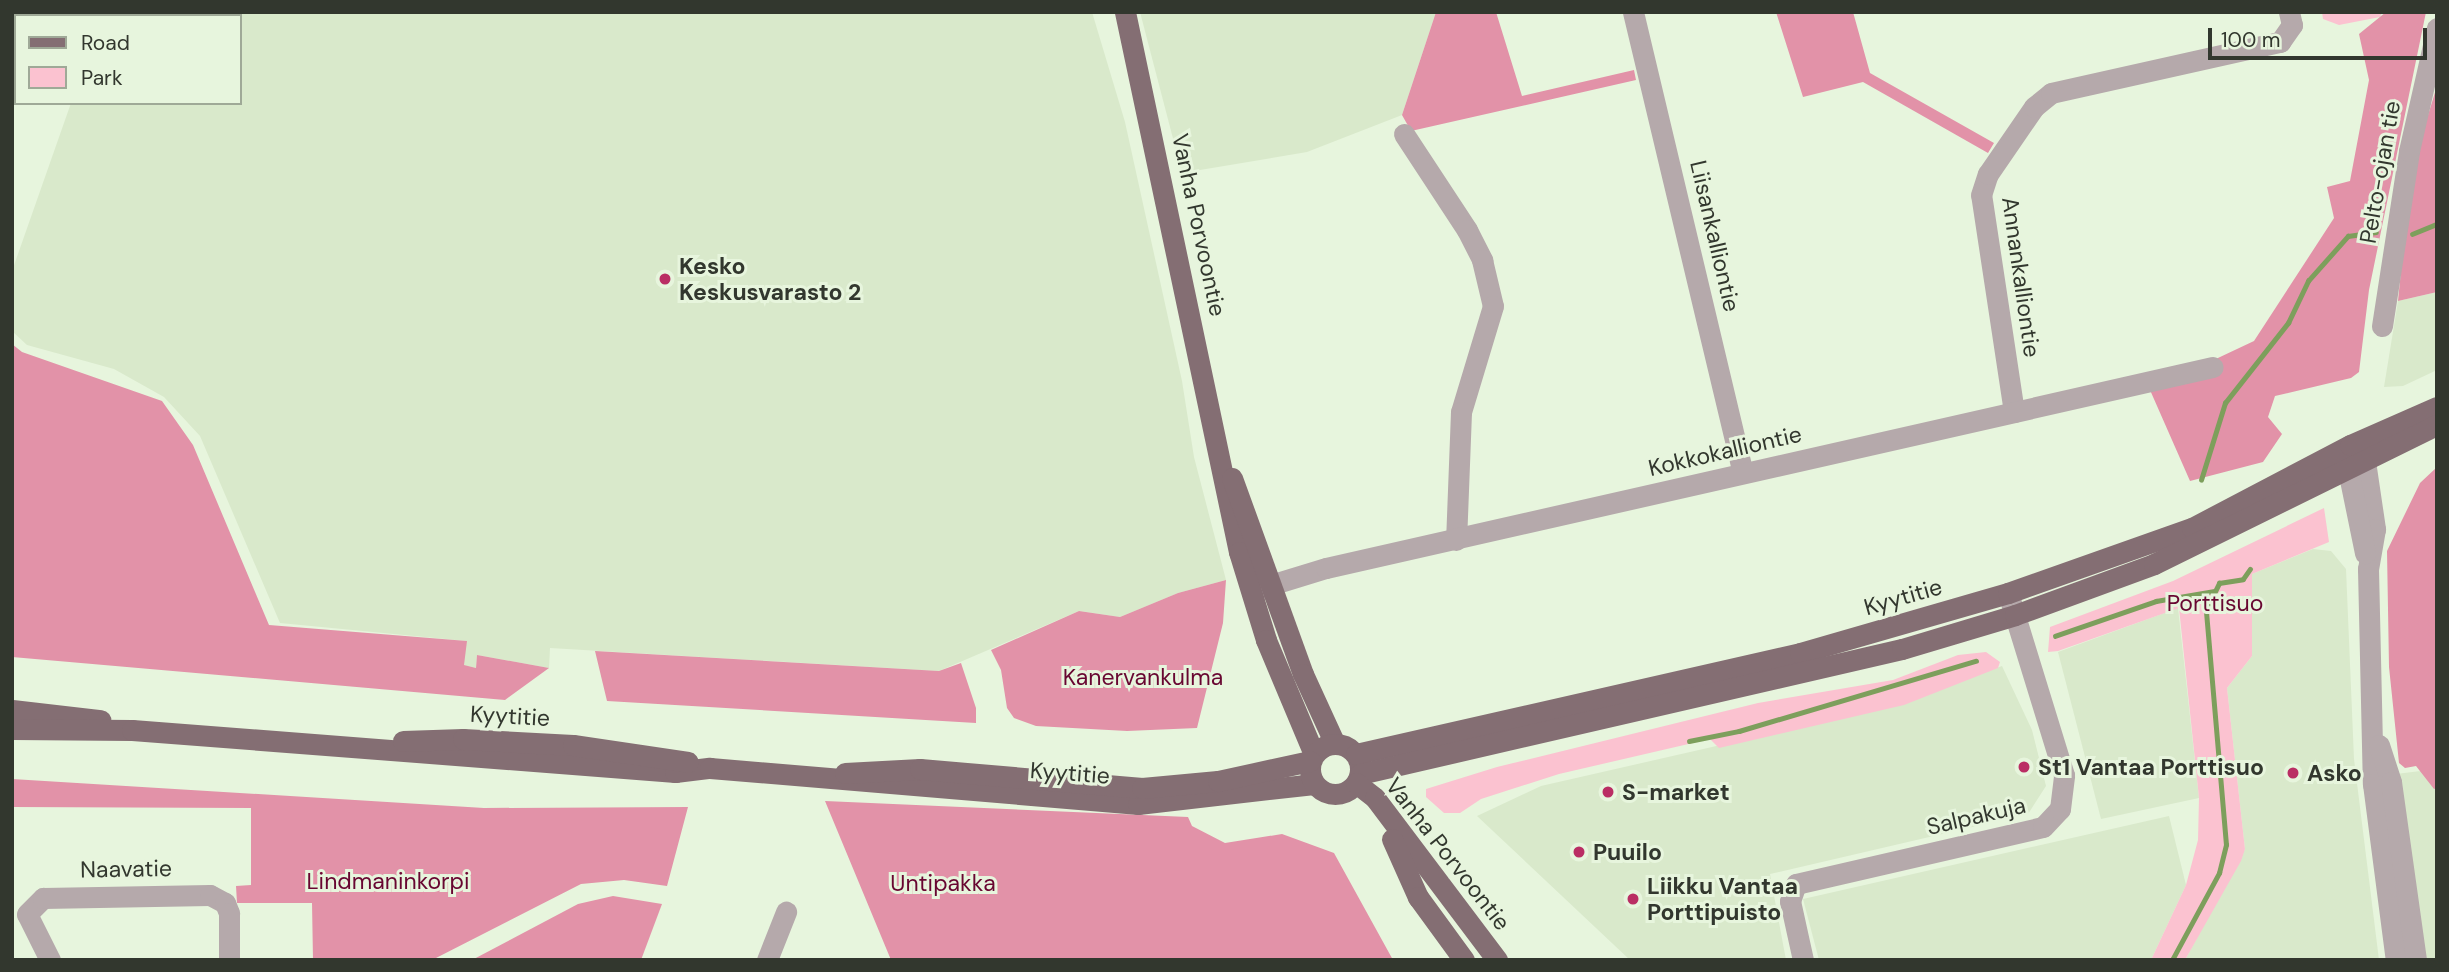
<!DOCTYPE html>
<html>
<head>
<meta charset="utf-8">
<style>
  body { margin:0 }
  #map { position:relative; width:2449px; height:972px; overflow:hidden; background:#e7f5dd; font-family:"DM Sans",sans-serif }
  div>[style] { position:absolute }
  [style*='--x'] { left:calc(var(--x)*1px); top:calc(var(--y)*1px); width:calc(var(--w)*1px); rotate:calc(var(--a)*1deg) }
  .built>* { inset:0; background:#d9e9cb }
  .green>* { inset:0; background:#fbc2d0 }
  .forest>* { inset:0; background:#e292a8 }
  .stream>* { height:4.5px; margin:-2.25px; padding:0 2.25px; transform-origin:2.25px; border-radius:2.25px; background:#7d9f5c }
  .minor>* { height:21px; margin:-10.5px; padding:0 10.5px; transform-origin:10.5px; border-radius:10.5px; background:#b5a9ab }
  .major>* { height:21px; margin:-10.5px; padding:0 10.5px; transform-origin:10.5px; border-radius:10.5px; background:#846e73 }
  .major>.ring { margin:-10.5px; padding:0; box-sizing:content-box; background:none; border:21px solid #846e73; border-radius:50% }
  .dots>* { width:19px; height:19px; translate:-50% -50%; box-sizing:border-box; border:4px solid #e7f5dd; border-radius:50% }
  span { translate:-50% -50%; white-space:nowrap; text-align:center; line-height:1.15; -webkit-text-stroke:6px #e7f5dd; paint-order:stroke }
  .street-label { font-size:23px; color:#32372e }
  .poi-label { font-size:23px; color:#32372e; font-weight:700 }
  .left { translate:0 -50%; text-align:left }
  .park-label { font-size:23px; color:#680631 }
  .frame { position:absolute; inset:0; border:14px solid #32372e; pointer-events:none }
  .legend { position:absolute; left:14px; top:14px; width:228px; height:91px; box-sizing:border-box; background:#e7f5dd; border:2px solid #9fa997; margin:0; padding:9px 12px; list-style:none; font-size:21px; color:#32372e }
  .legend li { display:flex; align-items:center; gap:14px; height:35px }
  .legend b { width:35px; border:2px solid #9fa997 }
  .scale { position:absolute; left:2208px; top:28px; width:219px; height:32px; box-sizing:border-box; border:4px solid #32372e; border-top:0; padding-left:9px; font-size:21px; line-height:24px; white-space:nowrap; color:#32372e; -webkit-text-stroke:5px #e7f5dd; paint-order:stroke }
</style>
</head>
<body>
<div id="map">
  <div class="built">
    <div style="clip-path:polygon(99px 12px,1092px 12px,1125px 122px,1182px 381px,1194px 457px,1226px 580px,1178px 593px,1120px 617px,1079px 611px,939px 671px,550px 648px,549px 668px,477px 655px,476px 668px,463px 665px,466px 641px,280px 623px,200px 436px,164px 397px,114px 369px,27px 345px,12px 331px,12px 271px,71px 103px,240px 103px,240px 16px,99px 16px)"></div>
    <div style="clip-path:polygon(1140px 12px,1436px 12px,1402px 115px,1307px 152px,1182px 173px)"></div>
    <div style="clip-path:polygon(2437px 292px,2437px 370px,2403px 386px,2384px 387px,2398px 301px)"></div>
    <div style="clip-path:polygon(2313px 549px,2331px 551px,2346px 569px,2354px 759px,2379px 960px,2185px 960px,2245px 849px,2227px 688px,2252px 656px,2252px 574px)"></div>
    <div style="clip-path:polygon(2178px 608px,2199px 798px,2101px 819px,2058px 652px)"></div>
    <div style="clip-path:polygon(2002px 666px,2032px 730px,2046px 786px,2028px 814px,1770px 874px,1786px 960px,1630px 960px,1477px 816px,1541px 786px,1896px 705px)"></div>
    <div style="clip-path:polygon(2437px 769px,2437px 960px,2425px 960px,2396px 774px)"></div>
    <div style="clip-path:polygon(2169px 816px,2186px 885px,2151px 960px,1819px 960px,1803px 899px)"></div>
  </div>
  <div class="green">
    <div style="clip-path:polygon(2322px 12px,2382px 12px,2380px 17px,2339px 25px,2323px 19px)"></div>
    <div style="clip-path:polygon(2324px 508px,2329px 542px,2252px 574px,2252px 656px,2227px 688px,2245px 849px,2241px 861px,2185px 960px,2151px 960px,2186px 885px,2198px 840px,2199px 798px,2179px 608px,2058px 651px,2048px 652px,2050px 627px,2173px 581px)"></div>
    <div style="clip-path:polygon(1986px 652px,2000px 662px,1998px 668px,1904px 705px,1719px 748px,1710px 739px,1559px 774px,1481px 799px,1460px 813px,1444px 813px,1426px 797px,1426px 789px,1497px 767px,1758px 703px,1893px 680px,1958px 655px)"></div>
  </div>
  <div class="forest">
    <div style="clip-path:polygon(1436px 12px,1496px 12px,1522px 96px,1634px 70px,1636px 80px,1411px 131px,1402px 115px)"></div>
    <div style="clip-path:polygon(1776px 12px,1853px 12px,1870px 73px,1994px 143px,1988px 153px,1863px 82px,1803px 97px)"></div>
    <div style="clip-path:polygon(2386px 12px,2426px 12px,2369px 290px,2359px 372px,2351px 378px,2275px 396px,2268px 417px,2282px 434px,2263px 462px,2190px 481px,2150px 390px,2254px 341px,2334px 218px,2327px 187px,2350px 181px,2369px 80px,2359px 34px)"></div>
    <div style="clip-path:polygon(2437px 86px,2437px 292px,2398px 301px,2411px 170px)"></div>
    <div style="clip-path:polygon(12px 344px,22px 352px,162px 401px,193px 445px,269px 625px,467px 641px,464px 665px,476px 668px,477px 655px,549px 668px,505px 700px,12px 657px)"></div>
    <div style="clip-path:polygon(2437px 467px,2437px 788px,2434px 789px,2416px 766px,2405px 768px,2399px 763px,2389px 667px,2387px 551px,2420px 483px)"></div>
    <div style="clip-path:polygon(1226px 580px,1223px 623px,1197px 728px,1127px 731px,1036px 726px,1014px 718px,1007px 708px,1001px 670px,991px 650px,1079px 611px,1120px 617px,1178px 593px)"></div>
    <div style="clip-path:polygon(595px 651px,939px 671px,961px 663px,976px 708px,976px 723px,607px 701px)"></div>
    <div style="clip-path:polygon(12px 779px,484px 808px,688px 807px,667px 886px,624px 880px,581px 884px,436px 958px,313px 960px,312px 903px,237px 903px,236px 886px,251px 885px,251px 808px,12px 807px)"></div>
    <div style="clip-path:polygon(825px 801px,1188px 817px,1192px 826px,1225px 843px,1282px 834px,1334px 853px,1393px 960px,891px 960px)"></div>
    <div style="clip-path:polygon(613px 896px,662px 904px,641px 960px,472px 960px,578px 904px)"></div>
  </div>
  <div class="stream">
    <div style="--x:2412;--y:234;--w:27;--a:-22"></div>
    <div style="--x:2201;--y:480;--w:81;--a:-72.7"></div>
    <div style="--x:2225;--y:403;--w:102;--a:-51.8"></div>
    <div style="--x:2288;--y:323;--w:47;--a:-64.5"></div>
    <div style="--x:2308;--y:281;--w:60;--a:-48.4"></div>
    <div style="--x:2348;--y:236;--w:28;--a:-8"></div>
    <div style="--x:2055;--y:636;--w:107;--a:-19.1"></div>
    <div style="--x:2156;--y:601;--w:59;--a:-9.8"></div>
    <div style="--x:1689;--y:741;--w:51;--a:-11.3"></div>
    <div style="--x:1739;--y:731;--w:247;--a:-16.5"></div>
    <div style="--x:2172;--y:960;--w:99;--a:-61.6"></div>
    <div style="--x:2219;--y:873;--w:29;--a:-76"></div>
    <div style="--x:2226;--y:845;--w:236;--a:-94.9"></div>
    <div style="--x:2206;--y:610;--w:30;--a:-64"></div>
    <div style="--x:2219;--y:583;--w:24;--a:-9"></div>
    <div style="--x:2243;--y:579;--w:12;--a:-55"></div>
  </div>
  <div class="minor">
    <div style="--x:1633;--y:12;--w:474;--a:76.6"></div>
    <div style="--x:30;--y:16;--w:4;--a:-76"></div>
    <div style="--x:12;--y:67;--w:12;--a:-70"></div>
    <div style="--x:1404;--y:134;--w:115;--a:56.7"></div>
    <div style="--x:1467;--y:230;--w:34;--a:63"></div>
    <div style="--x:1482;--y:260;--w:47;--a:76.6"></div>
    <div style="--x:1493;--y:306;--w:111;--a:106.8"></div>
    <div style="--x:1461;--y:412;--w:128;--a:92.2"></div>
    <div style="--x:2382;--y:326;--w:177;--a:-81.2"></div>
    <div style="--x:2409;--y:151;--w:126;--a:-77.2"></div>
    <div style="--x:2014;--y:412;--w:219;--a:-98.6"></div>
    <div style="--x:1981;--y:195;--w:22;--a:-72"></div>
    <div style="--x:1988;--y:174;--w:81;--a:-55.5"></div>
    <div style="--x:2034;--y:107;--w:22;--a:-39"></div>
    <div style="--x:2051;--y:93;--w:235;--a:-12.6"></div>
    <div style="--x:2280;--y:42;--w:21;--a:-55"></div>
    <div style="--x:2292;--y:25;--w:13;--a:-103"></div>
    <div style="--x:2353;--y:448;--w:18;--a:47"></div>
    <div style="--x:2365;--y:461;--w:69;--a:81.6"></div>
    <div style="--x:2375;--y:529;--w:41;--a:99.9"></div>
    <div style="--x:2368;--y:569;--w:215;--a:88.7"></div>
    <div style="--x:2373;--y:784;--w:177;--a:82.6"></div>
    <div style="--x:2349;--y:451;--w:19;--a:93"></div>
    <div style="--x:2348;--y:470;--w:85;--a:78.4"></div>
    <div style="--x:1254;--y:590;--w:75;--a:-17"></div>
    <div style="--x:1326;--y:568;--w:909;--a:-12.77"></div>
    <div style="--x:2379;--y:745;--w:39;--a:72"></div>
    <div style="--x:2391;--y:782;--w:180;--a:82"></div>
    <div style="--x:50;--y:960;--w:51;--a:-116.6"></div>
    <div style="--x:27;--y:914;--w:23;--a:-45"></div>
    <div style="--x:43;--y:898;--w:167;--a:-1"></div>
    <div style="--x:210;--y:895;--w:17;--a:28"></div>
    <div style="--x:225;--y:903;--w:11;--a:68"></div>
    <div style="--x:229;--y:913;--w:47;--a:90"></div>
    <div style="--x:767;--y:960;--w:52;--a:-68.4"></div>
    <div style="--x:1803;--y:960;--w:60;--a:-102.4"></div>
    <div style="--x:1790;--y:901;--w:18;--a:-71"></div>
    <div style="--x:1796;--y:884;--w:253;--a:-13"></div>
    <div style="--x:2043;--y:827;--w:25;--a:-47"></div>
    <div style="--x:2060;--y:809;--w:34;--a:-83"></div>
    <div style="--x:2064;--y:775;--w:190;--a:-107.1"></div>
  </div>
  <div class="major">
    <div style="--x:1125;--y:12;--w:552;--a:78.08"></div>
    <div style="--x:1239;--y:552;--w:92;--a:72.9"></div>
    <div style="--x:1266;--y:640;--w:124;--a:67.2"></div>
    <div style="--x:1232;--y:478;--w:208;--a:70.1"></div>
    <div style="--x:1303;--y:674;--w:77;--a:65.4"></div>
    <div style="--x:12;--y:710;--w:89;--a:6.5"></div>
    <div style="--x:12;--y:729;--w:120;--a:0.5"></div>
    <div style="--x:132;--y:730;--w:545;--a:4.42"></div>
    <div style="--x:675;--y:772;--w:35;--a:-7"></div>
    <div style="--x:710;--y:768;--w:430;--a:4.8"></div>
    <div style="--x:1138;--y:804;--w:177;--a:-6.5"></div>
    <div style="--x:403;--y:741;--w:60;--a:-1.9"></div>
    <div style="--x:463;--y:739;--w:110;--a:3.1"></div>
    <div style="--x:573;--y:745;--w:116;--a:8.4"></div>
    <div class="ring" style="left:1310px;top:744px;width:29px;height:29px"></div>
    <div style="--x:1356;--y:754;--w:455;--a:-12.8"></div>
    <div style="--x:1800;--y:653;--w:216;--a:-16.1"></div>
    <div style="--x:2008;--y:593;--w:195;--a:-19.5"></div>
    <div style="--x:2192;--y:528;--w:178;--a:-27.7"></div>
    <div style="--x:2350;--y:445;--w:95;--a:-23.6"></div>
    <div style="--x:845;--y:773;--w:75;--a:-3.1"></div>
    <div style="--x:920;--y:769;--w:223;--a:4.9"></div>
    <div style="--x:1142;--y:788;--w:76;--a:-5.3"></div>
    <div style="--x:1218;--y:781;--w:94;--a:-12.3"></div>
    <div style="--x:1360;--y:774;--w:556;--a:-12.99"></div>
    <div style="--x:1902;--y:649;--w:118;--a:-16.7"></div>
    <div style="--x:2015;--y:615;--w:148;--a:-20.1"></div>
    <div style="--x:2154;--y:564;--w:315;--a:-26.2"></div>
    <div style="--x:1356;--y:783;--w:24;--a:38"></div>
    <div style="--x:1375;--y:798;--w:203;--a:53"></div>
    <div style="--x:1392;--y:839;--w:64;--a:65.9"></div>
    <div style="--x:1418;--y:897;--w:78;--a:53.9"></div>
  </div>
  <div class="dots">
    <div style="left:665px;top:279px;background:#ba2e64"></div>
    <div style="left:2024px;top:767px;background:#ba2e64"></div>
    <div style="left:2293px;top:773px;background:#ba2e64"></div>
    <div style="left:1608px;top:792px;background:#ba2e64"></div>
    <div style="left:1579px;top:852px;background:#ba2e64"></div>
    <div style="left:1633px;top:899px;background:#ba2e64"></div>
  </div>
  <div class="street-label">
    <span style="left:2380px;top:172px;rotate:-80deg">Pelto-ojan tie</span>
    <span style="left:1199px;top:225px;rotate:78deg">Vanha Porvoontie</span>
    <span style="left:1715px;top:236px;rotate:77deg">Liisankalliontie</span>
    <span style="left:2021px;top:277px;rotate:82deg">Annankalliontie</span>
    <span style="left:1725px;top:451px;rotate:-13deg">Kokkokalliontie</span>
    <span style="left:1903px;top:597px;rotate:-16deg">Kyytitie</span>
    <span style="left:510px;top:716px;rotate:3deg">Kyytitie</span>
    <span style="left:1070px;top:773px;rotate:4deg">Kyytitie</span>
    <span style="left:1976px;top:816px;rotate:-13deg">Salpakuja</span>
    <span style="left:1448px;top:854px;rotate:52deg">Vanha Porvoontie</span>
    <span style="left:126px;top:869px;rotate:-1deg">Naavatie</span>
  </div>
  <div class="poi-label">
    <span class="left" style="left:679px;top:279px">Kesko<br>Keskusvarasto 2</span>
    <span class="left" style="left:2038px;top:767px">St1 Vantaa Porttisuo</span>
    <span class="left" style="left:2307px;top:773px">Asko</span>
    <span class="left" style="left:1622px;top:792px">S-market</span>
    <span class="left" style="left:1593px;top:852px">Puuilo</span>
    <span class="left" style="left:1647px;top:899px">Liikku Vantaa<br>Porttipuisto</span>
  </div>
  <div class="park-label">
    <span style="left:2215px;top:603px">Porttisuo</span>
    <span style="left:1143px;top:677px">Kanervankulma</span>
    <span style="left:388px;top:881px">Lindmaninkorpi</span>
    <span style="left:943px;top:883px">Untipakka</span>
  </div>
  <div class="frame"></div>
  <ul class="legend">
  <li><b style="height:9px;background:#846e73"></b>Road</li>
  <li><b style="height:19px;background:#fbc2d0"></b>Park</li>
  </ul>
  <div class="scale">100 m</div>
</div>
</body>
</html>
